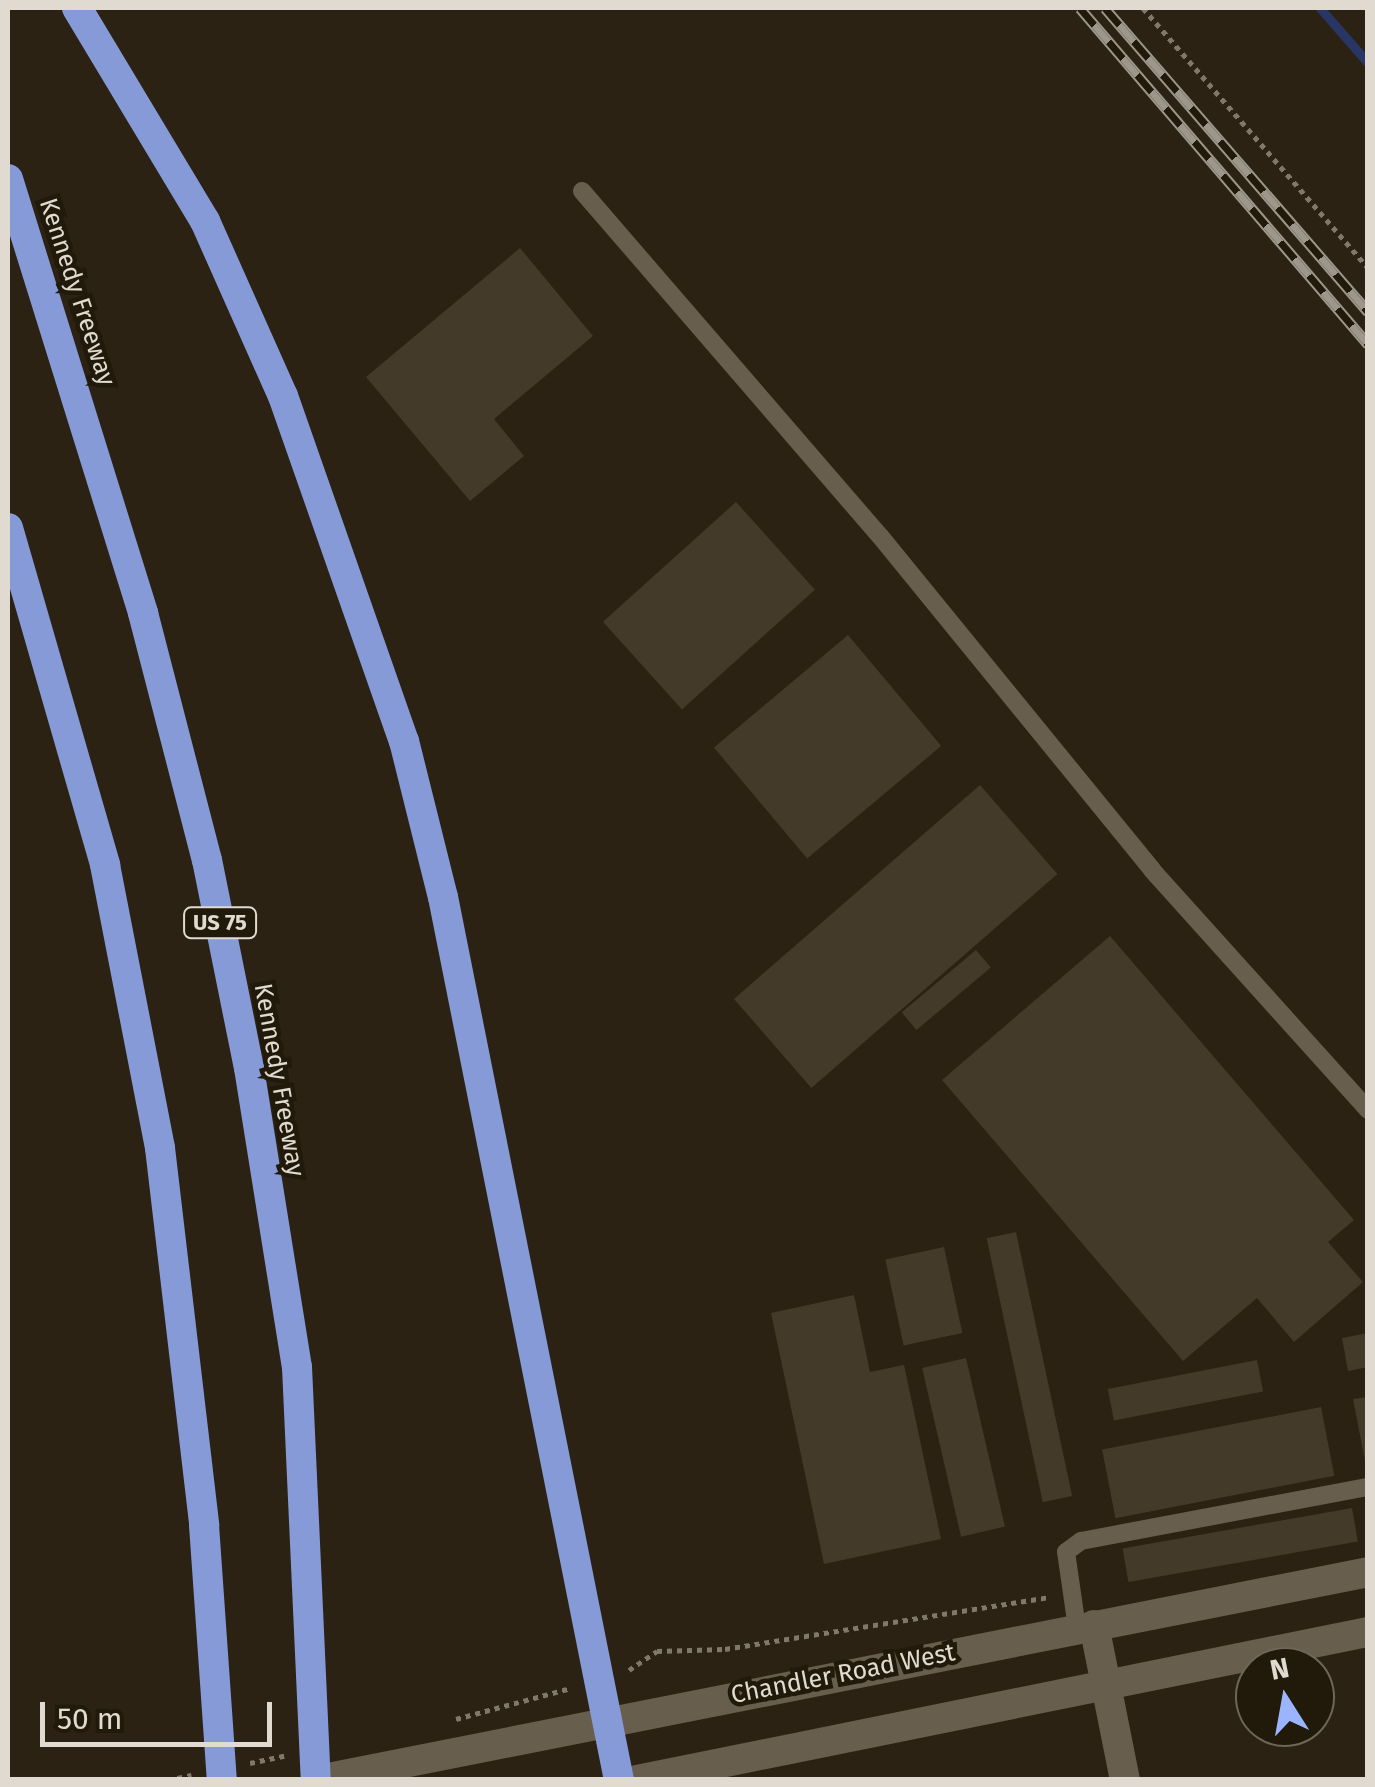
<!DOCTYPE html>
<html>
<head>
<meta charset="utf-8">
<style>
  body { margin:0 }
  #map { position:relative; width:1375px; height:1787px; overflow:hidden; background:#2b2213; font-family:"Fira Sans",sans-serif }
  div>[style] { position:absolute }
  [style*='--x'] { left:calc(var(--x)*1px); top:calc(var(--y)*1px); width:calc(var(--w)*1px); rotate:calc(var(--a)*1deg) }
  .stream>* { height:9px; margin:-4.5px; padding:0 4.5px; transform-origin:4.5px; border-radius:4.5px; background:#293665 }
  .building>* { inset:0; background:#433a2a; transform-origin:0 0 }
  .path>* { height:5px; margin-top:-2.5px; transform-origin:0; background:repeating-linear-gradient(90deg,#80786b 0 5px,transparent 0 10px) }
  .lane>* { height:18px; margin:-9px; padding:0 9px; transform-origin:9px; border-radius:9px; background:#685e4d }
  .street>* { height:30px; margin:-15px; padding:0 15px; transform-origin:15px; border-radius:15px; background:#685e4d }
  .secondary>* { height:30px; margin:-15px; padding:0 15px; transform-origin:15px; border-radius:15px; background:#685e4d }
  .highway>* { height:30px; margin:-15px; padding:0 15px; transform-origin:15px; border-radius:15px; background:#869ad8 }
  .rail>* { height:11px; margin-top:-5.5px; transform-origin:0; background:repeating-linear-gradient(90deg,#211909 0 22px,#9d968a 0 44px); box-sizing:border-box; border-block:2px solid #9d968a }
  span { translate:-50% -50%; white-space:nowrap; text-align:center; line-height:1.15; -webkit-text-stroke:9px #211909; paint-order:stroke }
  .shield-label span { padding:2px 8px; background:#211909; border:2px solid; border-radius:8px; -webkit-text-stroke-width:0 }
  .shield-label { font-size:22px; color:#e0dad0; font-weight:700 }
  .street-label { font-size:25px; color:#e0dad0 }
  .frame { position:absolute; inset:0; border:10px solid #e0dad0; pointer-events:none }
  .north { position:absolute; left:1235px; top:1647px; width:100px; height:100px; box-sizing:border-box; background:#211909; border:2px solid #6d6659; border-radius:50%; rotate:349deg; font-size:28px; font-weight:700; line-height:40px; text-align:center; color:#e0dad0 }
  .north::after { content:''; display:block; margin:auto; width:35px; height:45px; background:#9cb4fd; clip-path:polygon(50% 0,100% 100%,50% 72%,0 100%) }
  .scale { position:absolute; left:40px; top:1702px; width:232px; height:45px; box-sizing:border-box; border:5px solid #e0dad0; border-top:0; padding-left:12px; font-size:30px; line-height:35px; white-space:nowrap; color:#e0dad0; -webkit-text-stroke:8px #211909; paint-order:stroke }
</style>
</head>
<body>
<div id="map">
  <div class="stream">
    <div style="--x:1320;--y:8;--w:73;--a:48.9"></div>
  </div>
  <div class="building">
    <div style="clip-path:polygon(520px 248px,593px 336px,494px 419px,524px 456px,470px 501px,366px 377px)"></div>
    <div style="left:736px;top:502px;width:118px;height:179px;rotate:48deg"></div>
    <div style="left:848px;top:635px;width:145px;height:175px;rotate:50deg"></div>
    <div style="left:980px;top:785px;width:118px;height:326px;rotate:49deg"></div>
    <div style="clip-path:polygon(1110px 936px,1354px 1220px,1328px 1242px,1363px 1282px,1294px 1342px,1257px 1298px,1183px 1361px,942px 1080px)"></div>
    <div style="left:976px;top:950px;width:23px;height:97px;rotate:50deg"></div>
    <div style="left:1016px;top:1232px;width:270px;height:30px;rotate:78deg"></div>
    <div style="left:944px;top:1247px;width:88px;height:60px;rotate:78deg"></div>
    <div style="clip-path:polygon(854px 1295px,870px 1372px,904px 1365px,941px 1539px,824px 1564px,771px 1313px)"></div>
    <div style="clip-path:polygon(1368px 1333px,1368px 1367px,1348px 1371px,1342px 1338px)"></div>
    <div style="left:966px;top:1358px;width:173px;height:45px;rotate:77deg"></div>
    <div style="left:1257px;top:1360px;width:32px;height:152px;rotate:79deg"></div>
    <div style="clip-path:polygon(1368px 1397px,1368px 1466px,1366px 1466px,1353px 1399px)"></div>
    <div style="left:1321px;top:1407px;width:70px;height:223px;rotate:79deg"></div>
    <div style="left:1352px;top:1508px;width:34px;height:233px;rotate:80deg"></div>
  </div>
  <div class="path">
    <div style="--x:1143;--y:8;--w:344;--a:49.1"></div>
    <div style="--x:629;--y:1670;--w:34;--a:-34"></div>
    <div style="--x:657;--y:1651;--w:68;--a:-1.7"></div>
    <div style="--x:725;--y:1649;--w:328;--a:-9.1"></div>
    <div style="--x:456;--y:1719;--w:119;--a:-15.1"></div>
    <div style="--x:250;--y:1763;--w:35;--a:-12"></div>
    <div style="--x:168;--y:1780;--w:24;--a:-12"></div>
  </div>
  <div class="lane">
    <div style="--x:582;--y:191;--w:456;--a:49.2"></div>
    <div style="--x:880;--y:536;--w:431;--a:50.8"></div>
    <div style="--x:1152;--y:870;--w:323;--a:48"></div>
    <div style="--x:1077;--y:1628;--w:77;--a:-98.2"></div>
    <div style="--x:1066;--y:1552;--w:19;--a:-36"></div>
    <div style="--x:1081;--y:1541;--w:292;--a:-10.7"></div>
  </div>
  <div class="street">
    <div style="--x:1094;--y:1625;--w:158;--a:78.7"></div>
  </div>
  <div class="secondary">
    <div style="--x:318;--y:1780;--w:1070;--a:-11.2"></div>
    <div style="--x:637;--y:1780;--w:746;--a:-11.45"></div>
  </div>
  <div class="highway">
    <div style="--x:77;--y:8;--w:249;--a:59"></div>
    <div style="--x:205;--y:221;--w:192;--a:66"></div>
    <div style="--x:283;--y:396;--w:366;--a:70.7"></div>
    <div style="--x:404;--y:741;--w:161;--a:76"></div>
    <div style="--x:443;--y:897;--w:900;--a:78.73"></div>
    <div style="--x:8;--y:179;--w:455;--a:72.7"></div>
    <div style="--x:143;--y:613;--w:255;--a:75.5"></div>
    <div style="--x:207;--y:860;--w:212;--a:78.6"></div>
    <div style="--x:249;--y:1068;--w:303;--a:80.9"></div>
    <div style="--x:297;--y:1367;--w:413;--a:87.4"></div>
    <div style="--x:8;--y:528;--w:351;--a:73.9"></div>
    <div style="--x:105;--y:865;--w:288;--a:79"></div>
    <div style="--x:160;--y:1148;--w:380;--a:83.3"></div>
    <div style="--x:204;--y:1525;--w:256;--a:86"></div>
  </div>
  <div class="rail">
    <div style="--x:1080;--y:8;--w:443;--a:49.4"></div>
    <div style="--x:1105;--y:8;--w:402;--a:49.1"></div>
  </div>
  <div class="shield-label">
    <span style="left:220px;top:923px">US 75</span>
  </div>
  <div class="street-label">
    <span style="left:77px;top:292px;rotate:72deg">Kennedy Freeway</span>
    <span style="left:279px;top:1080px;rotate:80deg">Kennedy Freeway</span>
    <span style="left:843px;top:1674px;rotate:-11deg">Chandler Road West</span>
  </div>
  <div class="frame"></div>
  <div class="north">N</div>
  <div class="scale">50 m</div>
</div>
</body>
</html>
